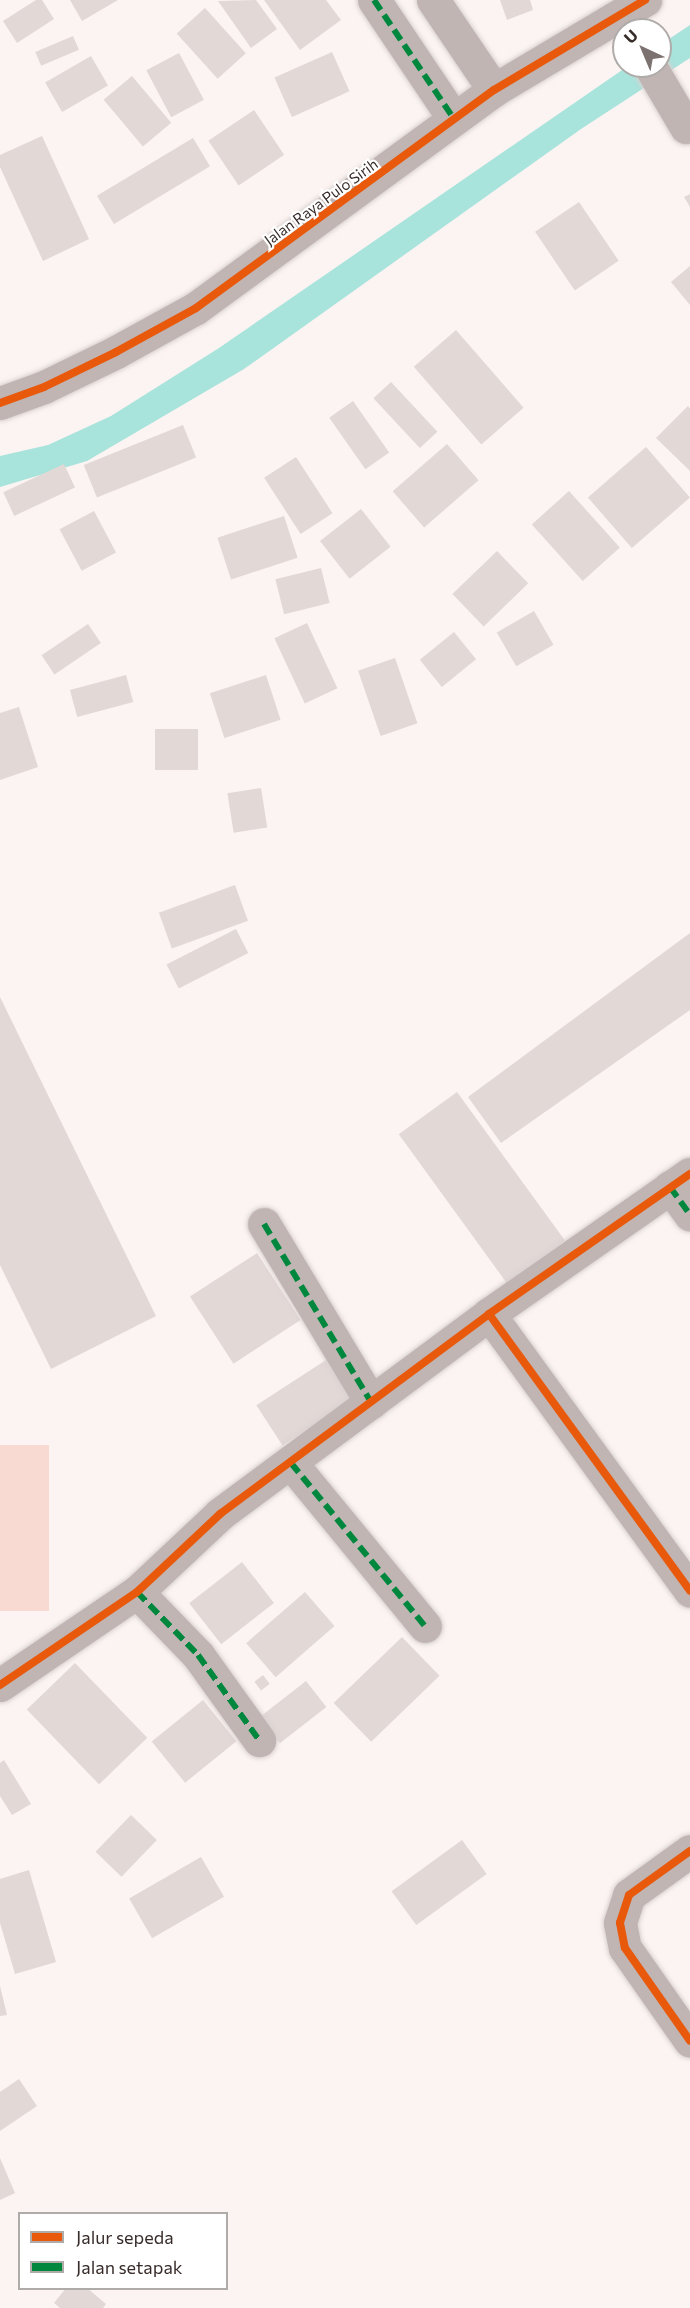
<!DOCTYPE html>
<html>
<head>
<meta charset="utf-8">
<style>
  body { margin:0 }
  #map { position:relative; width:690px; height:2308px; overflow:hidden; background:#fcf4f2; font-family:Commissioner,sans-serif }
  div>[style] { position:absolute }
  [style*='--x'] { left:calc(var(--x)*1px); top:calc(var(--y)*1px); width:calc(var(--w)*1px); rotate:calc(var(--a)*1deg) }
  .green>* { inset:0; background:#f9dad2; transform-origin:0 0 }
  .water>* { inset:0; background:#a8e3dc }
  .building>* { inset:0; background:#e2d8d6; transform-origin:0 0 }
  .roads { filter:drop-shadow(0 0 2px #d8d1cf) drop-shadow(0 0 2px #d8d1cf) }
  .minor>* { height:33px; margin:-16.5px; padding:0 16.5px; transform-origin:16.5px; border-radius:16.5px; background:#c0b5b3 }
  .tertiary>* { height:33px; margin:-16.5px; padding:0 16.5px; transform-origin:16.5px; border-radius:16.5px; background:#c0b5b3 }
  .quiet>* { height:6px; margin-top:-3px; transform-origin:0; background:repeating-linear-gradient(90deg,#00873e 0 12px,transparent 0 18px) }
  .cycleway>* { height:8px; margin:-4px; padding:0 4px; transform-origin:4px; border-radius:4px; background:#e8590c }
  span { translate:-50% -50%; white-space:nowrap; text-align:center; line-height:1.15; -webkit-text-stroke:4.5px #fff; paint-order:stroke }
  .street-label { font-size:15px; color:#372c29 }
  .legend { position:absolute; left:18px; top:2212px; width:210px; height:78px; box-sizing:border-box; background:#fff; border:2px solid #afaba9; margin:0; padding:8px 10px; list-style:none; font-size:18px; color:#372c29 }
  .legend li { display:flex; align-items:center; gap:12px; height:30px }
  .legend b { width:30px; border:2px solid #afaba9 }
  .north { position:absolute; left:612px; top:18px; width:60px; height:60px; box-sizing:border-box; background:#fff; border:2px solid #afaba9; border-radius:50%; rotate:316deg; font-size:16px; font-weight:700; line-height:24px; text-align:center; color:#372c29 }
  .north::after { content:''; display:block; margin:auto; width:21px; height:27px; background:#7c726f; clip-path:polygon(50% 0,100% 100%,50% 72%,0 100%) }
</style>
</head>
<body>
<div id="map">
  <div class="green">
    <div style="left:0;top:1445px;width:49px;height:166px"></div>
  </div>
  <div class="water">
    <div style="clip-path:polygon(690px 25px,690px 58px,581px 129px,244px 369px,87px 461px,0 487px,0 456px,48px 445px,111px 416px,219px 348px,628px 66px,660px 66px,660px 45px)"></div>
  </div>
  <div class="building">
    <div style="clip-path:polygon(36px 0,42px 0,54px 19px,17px 43px,3px 21px)"></div>
    <div style="clip-path:polygon(70px 0,118px 0,82px 21px)"></div>
    <div style="clip-path:polygon(256px 0,277px 29px,251px 48px,218px 1px)"></div>
    <div style="clip-path:polygon(264px 0,326px 0,341px 20px,300px 50px)"></div>
    <div style="clip-path:polygon(500px 0,530px 0,533px 10px,507px 20px)"></div>
    <div style="left:205px;top:8px;width:61px;height:38px;rotate:48deg"></div>
    <div style="left:73px;top:36px;width:15px;height:41px;rotate:67deg"></div>
    <div style="left:332px;top:52px;width:43px;height:63px;rotate:66deg"></div>
    <div style="left:179px;top:53px;width:53px;height:37px;rotate:62deg"></div>
    <div style="left:91px;top:56px;width:34px;height:53px;rotate:60deg"></div>
    <div style="left:132px;top:76px;width:61px;height:37px;rotate:50deg"></div>
    <div style="left:254px;top:110px;width:54px;height:55px;rotate:56deg"></div>
    <div style="clip-path:polygon(42px 136px,89px 239px,43px 261px,0 167px,0 155px)"></div>
    <div style="left:193px;top:138px;width:33px;height:112px;rotate:59deg"></div>
    <div style="clip-path:polygon(690px 194px,690px 207px,684px 197px)"></div>
    <div style="left:579px;top:202px;width:71px;height:53px;rotate:56deg"></div>
    <div style="clip-path:polygon(690px 266px,690px 305px,671px 282px)"></div>
    <div style="left:456px;top:330px;width:103px;height:56px;rotate:49deg"></div>
    <div style="left:391px;top:382px;width:68px;height:24px;rotate:47deg"></div>
    <div style="left:353px;top:401px;width:63px;height:29px;rotate:55deg"></div>
    <div style="clip-path:polygon(688px 406px,690px 409px,690px 471px,656px 438px)"></div>
    <div style="left:183px;top:425px;width:35px;height:107px;rotate:68deg"></div>
    <div style="left:447px;top:444px;width:48px;height:72px;rotate:49deg"></div>
    <div style="left:646px;top:447px;width:67px;height:77px;rotate:49deg"></div>
    <div style="left:296px;top:457px;width:67px;height:38px;rotate:57deg"></div>
    <div style="left:64px;top:464px;width:26px;height:67px;rotate:65deg"></div>
    <div style="left:569px;top:491px;width:76px;height:50px;rotate:48deg"></div>
    <div style="left:361px;top:509px;width:48px;height:52px;rotate:52deg"></div>
    <div style="left:94px;top:511px;width:47px;height:39px;rotate:62deg"></div>
    <div style="left:284px;top:516px;width:44px;height:70px;rotate:72deg"></div>
    <div style="left:497px;top:551px;width:45px;height:62px;rotate:46deg"></div>
    <div style="left:321px;top:568px;width:36px;height:47px;rotate:76deg"></div>
    <div style="left:534px;top:611px;width:39px;height:43px;rotate:60deg"></div>
    <div style="left:307px;top:623px;width:72px;height:36px;rotate:65deg"></div>
    <div style="left:88px;top:624px;width:23px;height:56px;rotate:56deg"></div>
    <div style="left:454px;top:632px;width:35px;height:44px;rotate:51deg"></div>
    <div style="left:395px;top:658px;width:69px;height:39px;rotate:71deg"></div>
    <div style="left:126px;top:675px;width:28px;height:58px;rotate:75deg"></div>
    <div style="left:266px;top:675px;width:47px;height:59px;rotate:72deg"></div>
    <div style="clip-path:polygon(19px 707px,38px 767px,0 780px,0 713px)"></div>
    <div style="left:155px;top:729px;width:43px;height:41px"></div>
    <div style="left:261px;top:788px;width:40px;height:34px;rotate:81deg"></div>
    <div style="left:235px;top:885px;width:38px;height:81px;rotate:70deg"></div>
    <div style="left:236px;top:929px;width:27px;height:78px;rotate:63deg"></div>
    <div style="clip-path:polygon(690px 933px,690px 1010px,501px 1143px,468px 1097px)"></div>
    <div style="clip-path:polygon(0 997px,156px 1316px,51px 1369px,0 1265px)"></div>
    <div style="left:457px;top:1092px;width:184px;height:72px;rotate:54deg"></div>
    <div style="left:257px;top:1253px;width:80px;height:80px;rotate:57deg"></div>
    <div style="left:326px;top:1360px;width:48px;height:83px;rotate:57deg"></div>
    <div style="left:242px;top:1562px;width:52px;height:67px;rotate:52deg"></div>
    <div style="left:305px;top:1592px;width:45px;height:78px;rotate:49deg"></div>
    <div style="left:402px;top:1637px;width:54px;height:95px;rotate:46deg"></div>
    <div style="left:75px;top:1663px;width:104px;height:67px;rotate:46deg"></div>
    <div style="left:263px;top:1675px;width:11px;height:11px;rotate:52deg"></div>
    <div style="left:306px;top:1681px;width:33px;height:59px;rotate:52deg"></div>
    <div style="left:203px;top:1700px;width:53px;height:66px;rotate:51deg"></div>
    <div style="clip-path:polygon(4px 1760px,31px 1804px,12px 1815px,0 1796px,0 1763px)"></div>
    <div style="left:131px;top:1815px;width:36px;height:51px;rotate:44deg"></div>
    <div style="left:462px;top:1840px;width:42px;height:87px;rotate:54deg"></div>
    <div style="left:201px;top:1857px;width:46px;height:83px;rotate:60deg"></div>
    <div style="clip-path:polygon(29px 1870px,56px 1962px,15px 1974px,0 1923px,0 1879px)"></div>
    <div style="clip-path:polygon(0 1986px,7px 2015px,0 2016px)"></div>
    <div style="clip-path:polygon(19px 2079px,37px 2106px,0 2131px,0 2092px)"></div>
    <div style="clip-path:polygon(0 2158px,15px 2193px,0 2200px)"></div>
    <div style="clip-path:polygon(66px 2288px,87px 2288px,106px 2304px,103px 2308px,60px 2308px,54px 2303px)"></div>
  </div>
  <div class="roads">
    <div class="minor">
      <div style="--x:374;--y:0;--w:143;--a:56.1"></div>
      <div style="--x:433;--y:0;--w:109;--a:55.9"></div>
      <div style="--x:650;--y:66;--w:71;--a:59.5"></div>
      <div style="--x:670;--y:1187;--w:34;--a:54"></div>
      <div style="--x:264;--y:1224;--w:208;--a:59"></div>
      <div style="--x:489;--y:1314;--w:342;--a:54"></div>
      <div style="--x:291;--y:1463;--w:211;--a:50.6"></div>
      <div style="--x:137;--y:1592;--w:88;--a:45.9"></div>
      <div style="--x:198;--y:1655;--w:105;--a:54.3"></div>
      <div style="--x:0;--y:1685;--w:166;--a:-34.2"></div>
      <div style="--x:137;--y:1592;--w:114;--a:-43.2"></div>
      <div style="--x:220;--y:1514;--w:335;--a:-36.6"></div>
      <div style="--x:489;--y:1314;--w:245;--a:-34.9"></div>
      <div style="--x:690;--y:1851;--w:75;--a:144.2"></div>
      <div style="--x:629;--y:1895;--w:29;--a:108"></div>
      <div style="--x:620;--y:1923;--w:25;--a:79"></div>
      <div style="--x:625;--y:1948;--w:113;--a:55"></div>
    </div>
    <div class="tertiary">
      <div style="--x:0;--y:403;--w:47;--a:-20"></div>
      <div style="--x:44;--y:387;--w:80;--a:-25.9"></div>
      <div style="--x:116;--y:352;--w:91;--a:-28.8"></div>
      <div style="--x:196;--y:308;--w:369;--a:-36.2"></div>
      <div style="--x:494;--y:90;--w:176;--a:-30.8"></div>
    </div>
  </div>
  <div class="quiet">
    <div style="--x:374;--y:0;--w:143;--a:56.1"></div>
    <div style="--x:670;--y:1187;--w:34;--a:54"></div>
    <div style="--x:264;--y:1224;--w:208;--a:59"></div>
    <div style="--x:291;--y:1463;--w:211;--a:50.6"></div>
    <div style="--x:137;--y:1592;--w:88;--a:45.9"></div>
    <div style="--x:198;--y:1655;--w:105;--a:54.3"></div>
  </div>
  <div class="cycleway">
    <div style="--x:0;--y:403;--w:47;--a:-20"></div>
    <div style="--x:44;--y:387;--w:80;--a:-25.9"></div>
    <div style="--x:116;--y:352;--w:91;--a:-28.8"></div>
    <div style="--x:196;--y:308;--w:369;--a:-36.2"></div>
    <div style="--x:494;--y:90;--w:176;--a:-30.8"></div>
    <div style="--x:489;--y:1314;--w:342;--a:54"></div>
    <div style="--x:0;--y:1685;--w:166;--a:-34.2"></div>
    <div style="--x:137;--y:1592;--w:114;--a:-43.2"></div>
    <div style="--x:220;--y:1514;--w:335;--a:-36.6"></div>
    <div style="--x:489;--y:1314;--w:245;--a:-34.9"></div>
    <div style="--x:690;--y:1851;--w:75;--a:144.2"></div>
    <div style="--x:629;--y:1895;--w:29;--a:108"></div>
    <div style="--x:620;--y:1923;--w:25;--a:79"></div>
    <div style="--x:625;--y:1948;--w:113;--a:55"></div>
  </div>
  <div class="street-label">
    <span style="left:321px;top:202px;rotate:-36deg">Jalan Raya Pulo Sirih</span>
  </div>
  <ul class="legend">
  <li><b style="height:8px;background:#e8590c"></b>Jalur sepeda</li>
  <li><b style="height:8px;background:#00873e"></b>Jalan setapak</li>
  </ul>
  <div class="north">U</div>
</div>
</body>
</html>
